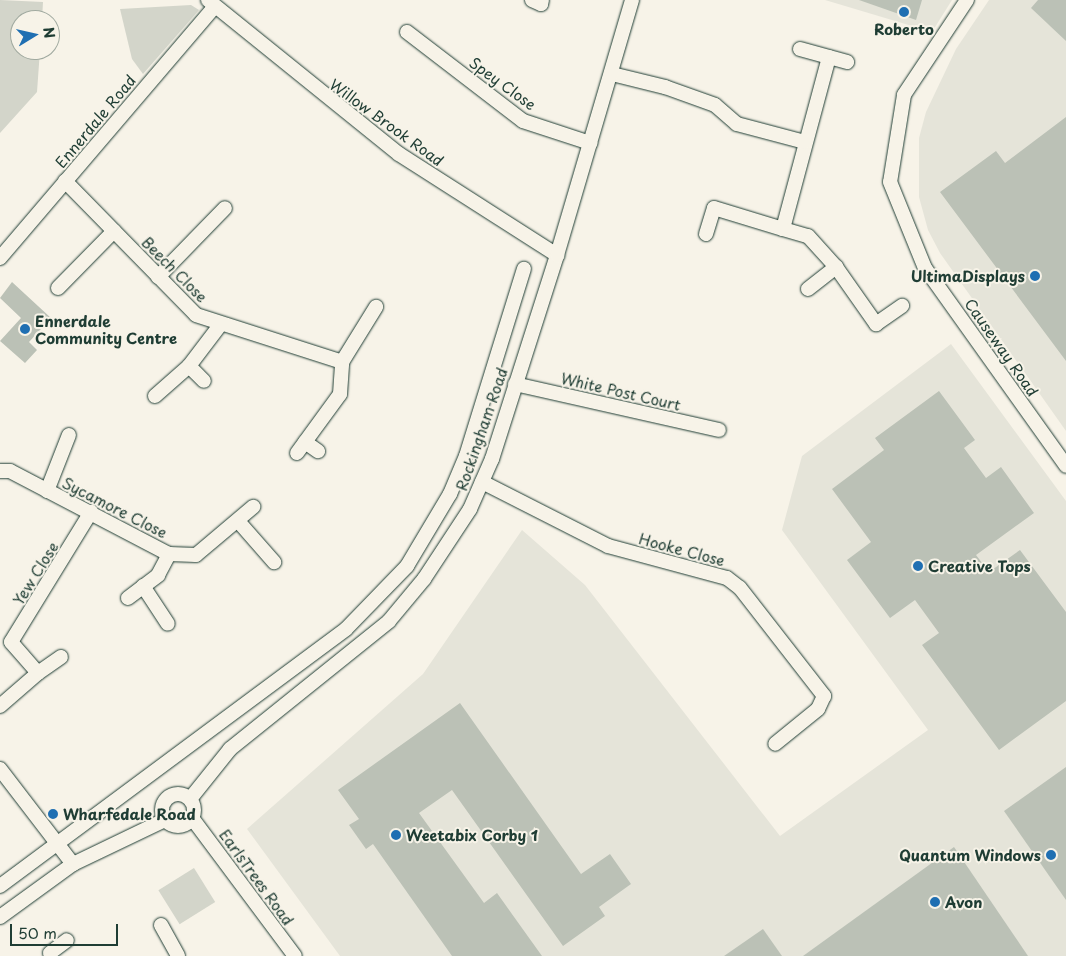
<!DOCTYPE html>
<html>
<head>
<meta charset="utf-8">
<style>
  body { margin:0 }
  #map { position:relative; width:1066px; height:956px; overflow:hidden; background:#f7f3e8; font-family:"Playpen Sans",sans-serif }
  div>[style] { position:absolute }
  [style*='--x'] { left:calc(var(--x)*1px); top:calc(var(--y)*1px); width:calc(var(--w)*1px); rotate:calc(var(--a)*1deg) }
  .built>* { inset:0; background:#e5e4d9 }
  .green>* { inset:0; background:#d3d5ca; transform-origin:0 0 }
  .building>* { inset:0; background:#bbc1b6 }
  .roads { filter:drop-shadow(0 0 1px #1f3d34) drop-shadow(0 0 1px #1f3d34) }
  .minor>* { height:14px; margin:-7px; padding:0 7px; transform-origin:7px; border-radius:7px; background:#f7f3e8 }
  .minor>.ring { margin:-7px; padding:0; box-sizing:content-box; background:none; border:14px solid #f7f3e8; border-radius:50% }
  .dots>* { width:14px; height:14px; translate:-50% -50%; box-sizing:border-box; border:2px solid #f7f3e8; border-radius:50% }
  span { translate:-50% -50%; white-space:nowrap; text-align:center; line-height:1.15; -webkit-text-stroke:4px #f7f3e8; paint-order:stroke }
  .poi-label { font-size:15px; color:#1f3d34; font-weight:700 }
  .right { translate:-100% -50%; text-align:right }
  .left { translate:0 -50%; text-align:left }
  .street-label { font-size:15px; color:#1f3d34 }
  .north { position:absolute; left:10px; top:10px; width:50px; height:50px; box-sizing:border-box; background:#f7f3e8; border:1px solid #a1aaa0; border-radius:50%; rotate:81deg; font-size:14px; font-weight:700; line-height:20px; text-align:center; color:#1f3d34 }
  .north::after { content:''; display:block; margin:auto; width:18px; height:22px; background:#1f6fb2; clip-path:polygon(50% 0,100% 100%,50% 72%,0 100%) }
  .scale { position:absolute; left:10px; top:924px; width:108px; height:22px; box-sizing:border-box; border:2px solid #1f3d34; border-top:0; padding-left:6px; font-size:15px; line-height:18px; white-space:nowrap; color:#1f3d34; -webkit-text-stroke:4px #f7f3e8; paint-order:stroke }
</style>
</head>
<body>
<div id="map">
  <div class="built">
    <div style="clip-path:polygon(825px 0,952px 0,932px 32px)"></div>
    <div style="clip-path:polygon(989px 0,1066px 0,1066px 431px,940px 253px,928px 230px,919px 197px,919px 138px,926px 112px,956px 49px)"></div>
    <div style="clip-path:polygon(951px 344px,1066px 501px,1066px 956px,340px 956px,247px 829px,423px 674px,522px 530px,585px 585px,780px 836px,928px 730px,782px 530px,802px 456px)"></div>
  </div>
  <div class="green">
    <div style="clip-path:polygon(0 0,43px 2px,42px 20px,20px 20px,20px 50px,40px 50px,37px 92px,0 133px)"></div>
    <div style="clip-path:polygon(191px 5px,199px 10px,143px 74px,132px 59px,120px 9px)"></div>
    <div style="left:194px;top:868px;width:40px;height:42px;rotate:58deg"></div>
  </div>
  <div class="building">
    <div style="clip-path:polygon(859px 0,922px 0,916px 20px)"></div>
    <div style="clip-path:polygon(1038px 0,1066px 0,1066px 41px,1031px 8px)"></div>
    <div style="clip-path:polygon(1066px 117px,1066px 361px,940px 192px,996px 151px,1005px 163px)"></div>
    <div style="clip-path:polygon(12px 282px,51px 318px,29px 342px,37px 350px,25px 363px,0 341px,21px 318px,0 298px)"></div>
    <div style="clip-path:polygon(939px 391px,975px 440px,964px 448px,986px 478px,1001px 467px,1034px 513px,976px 555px,989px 572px,1020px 550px,1066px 612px,1066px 701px,999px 750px,922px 645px,939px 633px,915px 600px,890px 618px,847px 560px,871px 542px,832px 489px,884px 450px,875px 438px)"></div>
    <div style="clip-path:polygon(460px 703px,581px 874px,610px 854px,631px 884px,599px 907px,605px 916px,563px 946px,452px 790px,419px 813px,484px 903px,497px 893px,542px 956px,452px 956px,373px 844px,366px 849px,349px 825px,359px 819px,338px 790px)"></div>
    <div style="clip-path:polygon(1066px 767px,1066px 900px,1004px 811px)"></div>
    <div style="clip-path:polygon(954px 847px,1028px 956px,803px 956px)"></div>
    <div style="clip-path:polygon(763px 929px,782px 956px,724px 956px)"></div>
  </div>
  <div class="roads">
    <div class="minor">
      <div style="--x:208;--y:0;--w:245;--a:38.9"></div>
      <div style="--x:399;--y:154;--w:188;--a:32.6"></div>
      <div style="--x:532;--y:0;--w:10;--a:24"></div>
      <div style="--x:541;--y:4;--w:4;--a:-76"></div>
      <div style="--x:967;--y:0;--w:114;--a:123.6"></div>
      <div style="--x:904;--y:95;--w:88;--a:99.1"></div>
      <div style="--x:890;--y:182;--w:93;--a:67.9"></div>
      <div style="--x:925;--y:268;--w:243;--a:54.5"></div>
      <div style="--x:407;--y:32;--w:146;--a:37.5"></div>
      <div style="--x:523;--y:121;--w:71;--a:18.2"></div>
      <div style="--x:800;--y:49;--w:49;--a:15.5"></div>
      <div style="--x:829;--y:57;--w:178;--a:105"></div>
      <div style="--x:783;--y:229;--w:26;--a:16"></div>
      <div style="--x:808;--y:236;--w:42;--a:47.9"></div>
      <div style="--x:836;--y:267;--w:70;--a:54.9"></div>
      <div style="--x:876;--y:324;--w:32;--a:-35"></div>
      <div style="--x:612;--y:74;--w:55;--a:13.8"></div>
      <div style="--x:665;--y:87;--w:53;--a:19.8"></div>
      <div style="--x:715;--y:105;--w:29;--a:41"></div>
      <div style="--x:737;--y:124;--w:70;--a:14.8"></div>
      <div style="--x:65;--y:181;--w:187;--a:45.6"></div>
      <div style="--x:196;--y:315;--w:153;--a:17.8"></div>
      <div style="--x:706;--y:234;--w:27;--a:-73"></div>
      <div style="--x:714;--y:208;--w:72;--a:16.9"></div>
      <div style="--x:0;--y:258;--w:331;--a:-49.5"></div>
      <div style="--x:158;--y:277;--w:96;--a:-45.8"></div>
      <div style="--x:58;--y:288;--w:80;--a:-45.5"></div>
      <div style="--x:808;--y:289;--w:36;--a:-38"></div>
      <div style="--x:189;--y:366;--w:21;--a:45"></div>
      <div style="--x:515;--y:384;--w:209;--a:12.7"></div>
      <div style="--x:155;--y:396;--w:45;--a:-41.4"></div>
      <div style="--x:189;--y:366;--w:53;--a:-52.7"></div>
      <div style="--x:305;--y:442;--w:16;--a:35"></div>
      <div style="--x:297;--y:453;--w:73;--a:-53.9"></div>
      <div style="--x:340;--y:394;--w:32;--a:-86"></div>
      <div style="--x:342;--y:362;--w:65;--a:-58.3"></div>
      <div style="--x:0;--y:471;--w:10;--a:0"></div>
      <div style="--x:10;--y:471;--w:179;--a:27.6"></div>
      <div style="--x:169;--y:554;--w:27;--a:2"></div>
      <div style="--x:196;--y:555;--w:75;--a:-40.1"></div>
      <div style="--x:482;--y:482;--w:141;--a:26.9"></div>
      <div style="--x:608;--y:546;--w:123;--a:15.1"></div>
      <div style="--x:727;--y:578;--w:16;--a:38"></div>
      <div style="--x:740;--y:588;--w:137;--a:52.1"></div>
      <div style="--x:824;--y:696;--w:14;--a:115"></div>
      <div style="--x:818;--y:709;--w:55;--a:140.9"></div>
      <div style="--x:47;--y:491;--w:60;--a:-68.6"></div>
      <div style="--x:238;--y:521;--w:55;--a:48.7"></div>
      <div style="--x:143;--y:586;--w:45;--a:56.7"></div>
      <div style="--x:128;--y:598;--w:38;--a:-37"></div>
      <div style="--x:158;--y:575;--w:24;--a:-62"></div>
      <div style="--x:38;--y:673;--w:28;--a:-35"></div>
      <div style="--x:0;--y:706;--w:50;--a:-41"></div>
      <div style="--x:38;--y:673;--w:41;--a:-131.1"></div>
      <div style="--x:11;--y:642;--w:153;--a:-58.4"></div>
      <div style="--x:0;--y:769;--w:120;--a:52.5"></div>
      <div class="ring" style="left:162px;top:794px;width:18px;height:18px"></div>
      <div style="--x:190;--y:799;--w:64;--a:-51.3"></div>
      <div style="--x:230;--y:749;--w:204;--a:-38.8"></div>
      <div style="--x:389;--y:621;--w:55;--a:-50.2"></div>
      <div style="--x:424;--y:579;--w:84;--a:-56.7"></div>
      <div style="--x:470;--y:509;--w:55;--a:-66.3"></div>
      <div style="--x:492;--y:459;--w:214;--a:-72.3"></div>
      <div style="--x:557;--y:255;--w:266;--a:-73.6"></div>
      <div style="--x:192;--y:818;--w:172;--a:53.3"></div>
      <div style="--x:0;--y:886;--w:431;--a:-36.6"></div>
      <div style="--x:346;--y:629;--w:88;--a:-45.9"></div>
      <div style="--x:407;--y:566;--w:84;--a:-59.2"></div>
      <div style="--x:450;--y:494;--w:41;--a:-67.2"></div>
      <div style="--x:466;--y:456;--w:196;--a:-72.8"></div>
      <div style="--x:0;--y:917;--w:90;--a:-36"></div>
      <div style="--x:73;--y:864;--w:102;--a:-25.6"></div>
      <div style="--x:161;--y:925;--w:35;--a:61"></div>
      <div style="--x:50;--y:953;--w:21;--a:-37"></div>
    </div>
  </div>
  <div class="dots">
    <div style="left:904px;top:12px;background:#1f6fb2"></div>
    <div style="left:1035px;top:276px;background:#1f6fb2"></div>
    <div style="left:25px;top:329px;background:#1f6fb2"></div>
    <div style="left:918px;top:566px;background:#1f6fb2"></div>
    <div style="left:53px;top:814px;background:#1f6fb2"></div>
    <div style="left:396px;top:835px;background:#1f6fb2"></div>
    <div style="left:1051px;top:855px;background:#1f6fb2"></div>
    <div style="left:935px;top:902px;background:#1f6fb2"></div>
  </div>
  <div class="poi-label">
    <span style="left:904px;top:29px">Roberto</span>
    <span class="right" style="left:1025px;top:276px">UltimaDisplays</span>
    <span class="left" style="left:35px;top:329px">Ennerdale<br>Community Centre</span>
    <span class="left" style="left:928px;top:566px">Creative Tops</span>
    <span class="left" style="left:63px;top:814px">Wharfedale Road</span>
    <span class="left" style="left:406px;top:835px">Weetabix Corby 1</span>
    <span class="right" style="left:1041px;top:855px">Quantum Windows</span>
    <span class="left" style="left:945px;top:902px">Avon</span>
  </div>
  <div class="street-label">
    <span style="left:503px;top:83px;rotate:36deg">Spey Close</span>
    <span style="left:95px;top:121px;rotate:-50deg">Ennerdale Road</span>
    <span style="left:387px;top:122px;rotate:36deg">Willow Brook Road</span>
    <span style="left:175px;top:269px;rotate:45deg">Beech Close</span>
    <span style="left:1002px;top:347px;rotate:55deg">Causeway Road</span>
    <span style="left:621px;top:391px;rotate:13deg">White Post Court</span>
    <span style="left:481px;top:429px;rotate:-71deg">Rockingham Road</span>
    <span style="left:115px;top:507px;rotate:27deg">Sycamore Close</span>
    <span style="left:682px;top:549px;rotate:15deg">Hooke Close</span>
    <span style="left:35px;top:573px;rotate:-58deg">Yew Close</span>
    <span style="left:257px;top:877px;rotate:54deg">EarlsTrees Road</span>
  </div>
  <div class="north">N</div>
  <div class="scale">50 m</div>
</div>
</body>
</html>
